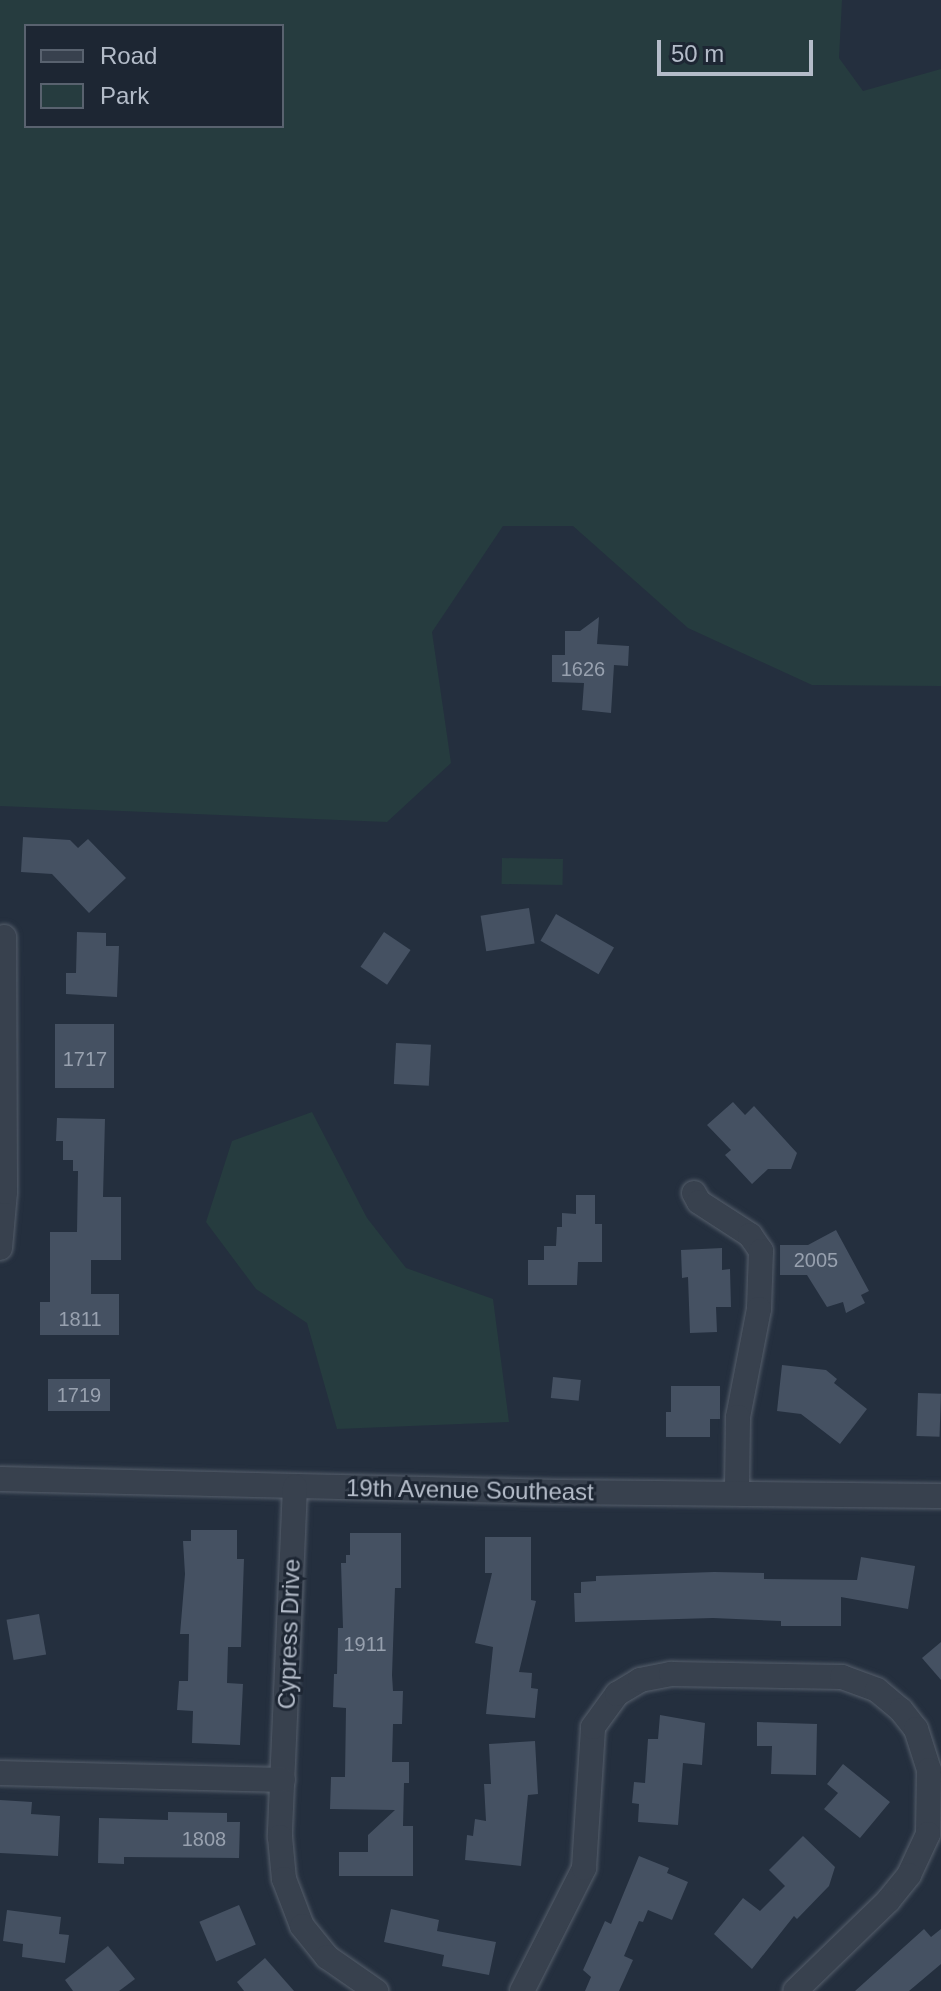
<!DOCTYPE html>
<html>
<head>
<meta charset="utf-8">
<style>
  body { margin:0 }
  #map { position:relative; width:941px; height:1991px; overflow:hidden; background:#242f3e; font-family:Helvetica,sans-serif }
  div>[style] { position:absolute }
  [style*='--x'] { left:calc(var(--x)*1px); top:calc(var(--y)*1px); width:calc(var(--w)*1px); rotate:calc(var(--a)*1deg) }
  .green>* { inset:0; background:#263c3f; transform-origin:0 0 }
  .building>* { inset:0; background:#455162; transform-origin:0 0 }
  .roads { filter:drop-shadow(0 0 2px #565f6c) drop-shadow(0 0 2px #565f6c) }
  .minor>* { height:24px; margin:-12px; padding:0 12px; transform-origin:12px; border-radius:12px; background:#38414e }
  span { translate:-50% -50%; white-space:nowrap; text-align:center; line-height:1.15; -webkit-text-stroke:6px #1d2633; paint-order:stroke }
  .number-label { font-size:20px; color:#98a1af }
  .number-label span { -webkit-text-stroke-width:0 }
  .street-label { font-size:24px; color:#b4bcc9 }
  .legend { position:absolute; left:24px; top:24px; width:260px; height:104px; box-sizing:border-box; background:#1d2633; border:2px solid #59626f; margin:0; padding:10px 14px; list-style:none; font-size:24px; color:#b4bcc9 }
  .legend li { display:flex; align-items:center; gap:16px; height:40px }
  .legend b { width:40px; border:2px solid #59626f }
  .scale { position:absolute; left:657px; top:40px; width:156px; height:36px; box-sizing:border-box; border:4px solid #b4bcc9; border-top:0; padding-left:10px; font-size:24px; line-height:28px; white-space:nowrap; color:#b4bcc9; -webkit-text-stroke:6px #1d2633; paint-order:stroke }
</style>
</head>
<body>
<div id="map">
  <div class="green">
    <div style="clip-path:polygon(evenodd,0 0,842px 0,839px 58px,863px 91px,941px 69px,941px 686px,812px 685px,688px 628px,573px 526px,503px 526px,432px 632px,451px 763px,387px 822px,0 806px,0 0,282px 26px,282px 126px,26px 126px,26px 26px,282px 26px)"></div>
    <div style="left:502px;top:858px;width:61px;height:26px;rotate:1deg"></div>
    <div style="clip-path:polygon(312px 1112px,367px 1218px,406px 1268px,493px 1299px,509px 1422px,337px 1429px,307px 1323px,256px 1289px,206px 1222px,232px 1141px)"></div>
  </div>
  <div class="building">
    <div style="clip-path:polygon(599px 617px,597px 644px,629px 646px,628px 666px,614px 665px,611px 713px,582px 710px,584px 683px,552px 682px,552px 655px,565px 655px,565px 631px,580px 631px)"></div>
    <div style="clip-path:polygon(23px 837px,70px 840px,78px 848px,88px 839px,126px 878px,89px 913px,52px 874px,21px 872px)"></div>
    <div style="left:529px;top:908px;width:36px;height:49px;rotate:81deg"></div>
    <div style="left:556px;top:914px;width:67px;height:31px;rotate:30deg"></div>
    <div style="clip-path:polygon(77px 932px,106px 933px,106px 946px,119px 946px,117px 997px,66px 994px,66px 973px,76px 973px)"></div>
    <div style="left:384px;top:932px;width:32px;height:42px;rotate:34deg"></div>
    <div style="left:55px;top:1024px;width:59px;height:64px"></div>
    <div style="left:396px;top:1043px;width:35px;height:41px;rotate:3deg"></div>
    <div style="clip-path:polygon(733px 1102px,745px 1115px,754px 1106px,797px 1153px,791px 1169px,768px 1169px,752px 1184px,725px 1155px,731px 1150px,707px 1125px)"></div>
    <div style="clip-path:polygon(57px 1118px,105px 1119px,103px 1197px,121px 1197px,121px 1260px,91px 1260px,91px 1294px,119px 1294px,119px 1335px,40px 1335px,40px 1302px,50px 1302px,50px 1232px,77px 1232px,78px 1171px,73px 1171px,73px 1160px,63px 1160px,63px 1141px,56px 1141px)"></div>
    <div style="clip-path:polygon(576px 1195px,595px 1195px,595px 1224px,602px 1224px,602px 1262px,578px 1262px,577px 1285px,528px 1285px,528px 1260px,544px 1260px,544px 1246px,556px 1246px,557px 1227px,562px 1227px,562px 1213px,576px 1214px)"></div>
    <div style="clip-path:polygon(836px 1230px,869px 1291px,861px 1295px,865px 1303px,846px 1313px,843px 1302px,827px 1307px,807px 1275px,780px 1275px,780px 1245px,808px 1245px)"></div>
    <div style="clip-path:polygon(722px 1248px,722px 1270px,730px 1269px,731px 1307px,716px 1307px,717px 1332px,690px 1333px,688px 1277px,682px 1278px,681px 1250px)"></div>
    <div style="clip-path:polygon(782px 1365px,826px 1370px,837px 1379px,834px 1383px,867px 1409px,840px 1444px,801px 1414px,777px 1411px)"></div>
    <div style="left:553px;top:1377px;width:28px;height:21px;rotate:6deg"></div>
    <div style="left:110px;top:1379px;width:32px;height:62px;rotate:90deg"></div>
    <div style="clip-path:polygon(671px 1386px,720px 1386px,720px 1419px,710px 1419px,710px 1437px,666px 1437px,666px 1412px,671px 1412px)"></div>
    <div style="left:918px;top:1393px;width:23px;height:43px;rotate:2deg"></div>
    <div style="clip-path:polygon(191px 1530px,237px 1530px,237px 1559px,244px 1559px,241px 1647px,228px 1647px,227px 1683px,243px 1684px,240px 1745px,192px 1743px,193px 1711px,177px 1710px,179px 1681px,188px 1681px,189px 1634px,180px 1634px,185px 1574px,183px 1541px,191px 1541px)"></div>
    <div style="clip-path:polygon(350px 1533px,401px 1533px,401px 1588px,395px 1588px,392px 1675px,393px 1691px,403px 1691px,402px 1724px,393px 1724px,392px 1762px,409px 1762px,409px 1783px,404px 1783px,403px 1826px,413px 1826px,413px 1876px,339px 1876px,339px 1852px,368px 1852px,368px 1835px,395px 1810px,330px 1809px,331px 1777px,345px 1777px,346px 1708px,333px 1707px,334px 1674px,337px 1674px,338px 1628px,343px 1628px,341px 1563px,346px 1563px,346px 1555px,350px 1555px)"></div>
    <div style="clip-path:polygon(485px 1537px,531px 1537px,531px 1600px,536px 1601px,519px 1672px,532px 1673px,531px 1688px,538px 1689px,535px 1718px,486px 1714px,493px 1647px,475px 1643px,492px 1573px,485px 1573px)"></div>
    <div style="clip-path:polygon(861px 1557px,915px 1566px,908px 1609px,841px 1597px,841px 1626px,781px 1626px,781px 1621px,713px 1618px,575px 1622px,574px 1593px,581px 1593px,581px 1582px,596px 1581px,596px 1576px,714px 1572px,764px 1573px,764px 1579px,857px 1580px)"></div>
    <div style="left:39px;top:1614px;width:41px;height:33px;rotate:80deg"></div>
    <div style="clip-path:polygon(941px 1642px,941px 1680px,922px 1658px)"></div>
    <div style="clip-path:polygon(660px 1715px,705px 1723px,702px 1765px,683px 1763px,678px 1825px,638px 1822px,639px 1804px,632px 1803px,634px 1782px,645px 1783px,648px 1739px,658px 1739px)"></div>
    <div style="clip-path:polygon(757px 1722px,817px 1724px,816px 1775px,771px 1774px,772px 1746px,757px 1746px)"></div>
    <div style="clip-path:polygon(535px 1741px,538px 1794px,528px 1795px,521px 1866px,465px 1860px,467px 1835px,473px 1836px,475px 1819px,486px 1821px,484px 1784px,491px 1784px,489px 1744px)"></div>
    <div style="clip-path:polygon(843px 1764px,890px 1802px,860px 1838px,824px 1809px,838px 1793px,827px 1784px)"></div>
    <div style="clip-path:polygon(0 1800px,32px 1802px,31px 1814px,60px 1816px,58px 1856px,0 1853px)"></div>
    <div style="clip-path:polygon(168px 1812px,227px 1813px,227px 1822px,240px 1822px,239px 1858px,124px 1857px,124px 1864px,98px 1863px,99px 1818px,168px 1820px)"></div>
    <div style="clip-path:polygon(803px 1836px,835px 1867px,829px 1886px,797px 1919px,794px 1916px,752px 1969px,714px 1934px,743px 1898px,760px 1911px,785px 1886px,769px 1870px)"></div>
    <div style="clip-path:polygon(639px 1856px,669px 1868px,667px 1873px,688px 1882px,672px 1920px,648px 1910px,643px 1922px,639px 1921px,624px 1956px,633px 1960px,619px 1991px,585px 1991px,591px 1977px,583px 1970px,605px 1921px,611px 1924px)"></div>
    <div style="left:239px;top:1905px;width:43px;height:43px;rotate:67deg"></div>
    <div style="clip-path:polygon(391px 1909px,439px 1920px,437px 1931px,496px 1942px,489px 1975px,442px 1966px,444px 1955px,384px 1942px)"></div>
    <div style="clip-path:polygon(7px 1910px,61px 1917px,59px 1934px,69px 1935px,65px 1963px,22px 1957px,23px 1944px,3px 1941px)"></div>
    <div style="clip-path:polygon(924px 1929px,931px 1937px,941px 1929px,941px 1964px,909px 1991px,855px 1991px)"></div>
    <div style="clip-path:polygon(108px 1946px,135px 1979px,119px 1991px,73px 1991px,65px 1980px)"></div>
    <div style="clip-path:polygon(265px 1958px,294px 1991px,244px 1991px,237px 1982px)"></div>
  </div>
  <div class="roads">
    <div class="minor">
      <div style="--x:694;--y:1193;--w:10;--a:61"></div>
      <div style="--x:699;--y:1202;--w:61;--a:32.9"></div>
      <div style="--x:750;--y:1235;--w:19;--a:55"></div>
      <div style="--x:761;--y:1251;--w:58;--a:92"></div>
      <div style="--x:759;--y:1309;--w:110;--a:101"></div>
      <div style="--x:738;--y:1417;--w:76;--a:90.8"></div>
      <div style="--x:0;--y:1248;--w:56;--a:-84.9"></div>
      <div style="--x:5;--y:1192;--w:255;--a:-90.2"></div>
      <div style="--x:0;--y:1479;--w:557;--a:1.34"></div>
      <div style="--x:557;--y:1492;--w:384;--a:0.6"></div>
      <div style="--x:295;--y:1487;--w:350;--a:92.5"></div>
      <div style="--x:280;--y:1837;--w:42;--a:84.6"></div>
      <div style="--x:284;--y:1879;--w:50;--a:69"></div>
      <div style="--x:302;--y:1926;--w:40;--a:51"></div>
      <div style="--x:327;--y:1957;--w:60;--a:34.8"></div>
      <div style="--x:0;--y:1773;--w:283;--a:1.4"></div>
      <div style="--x:522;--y:1991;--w:138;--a:-63.2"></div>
      <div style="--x:584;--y:1868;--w:141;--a:-86.3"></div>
      <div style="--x:593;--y:1727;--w:41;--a:-54"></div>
      <div style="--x:617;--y:1694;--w:27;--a:-31"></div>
      <div style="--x:640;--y:1680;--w:32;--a:-11"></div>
      <div style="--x:671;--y:1674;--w:171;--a:1"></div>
      <div style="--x:842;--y:1677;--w:37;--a:20"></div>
      <div style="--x:877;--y:1690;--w:31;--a:40"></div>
      <div style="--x:901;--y:1710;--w:24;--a:52"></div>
      <div style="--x:916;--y:1729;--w:43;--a:72.4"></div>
      <div style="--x:929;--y:1770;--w:64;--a:90.9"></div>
      <div style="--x:928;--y:1834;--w:45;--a:114.9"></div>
      <div style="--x:909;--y:1875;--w:33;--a:129"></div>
      <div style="--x:888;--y:1901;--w:129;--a:135.9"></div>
    </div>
  </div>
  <div class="number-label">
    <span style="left:583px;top:669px">1626</span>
    <span style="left:85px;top:1059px">1717</span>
    <span style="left:816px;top:1260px">2005</span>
    <span style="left:80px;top:1319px">1811</span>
    <span style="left:79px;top:1395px">1719</span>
    <span style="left:365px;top:1644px">1911</span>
    <span style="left:204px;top:1839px">1808</span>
  </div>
  <div class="street-label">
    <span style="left:470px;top:1490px;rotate:1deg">19th Avenue Southeast</span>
    <span style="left:289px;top:1634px;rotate:-88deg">Cypress Drive</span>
  </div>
  <ul class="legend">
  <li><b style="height:10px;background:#38414e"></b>Road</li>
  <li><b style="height:22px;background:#263c3f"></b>Park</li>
  </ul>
  <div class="scale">50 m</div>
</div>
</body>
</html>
